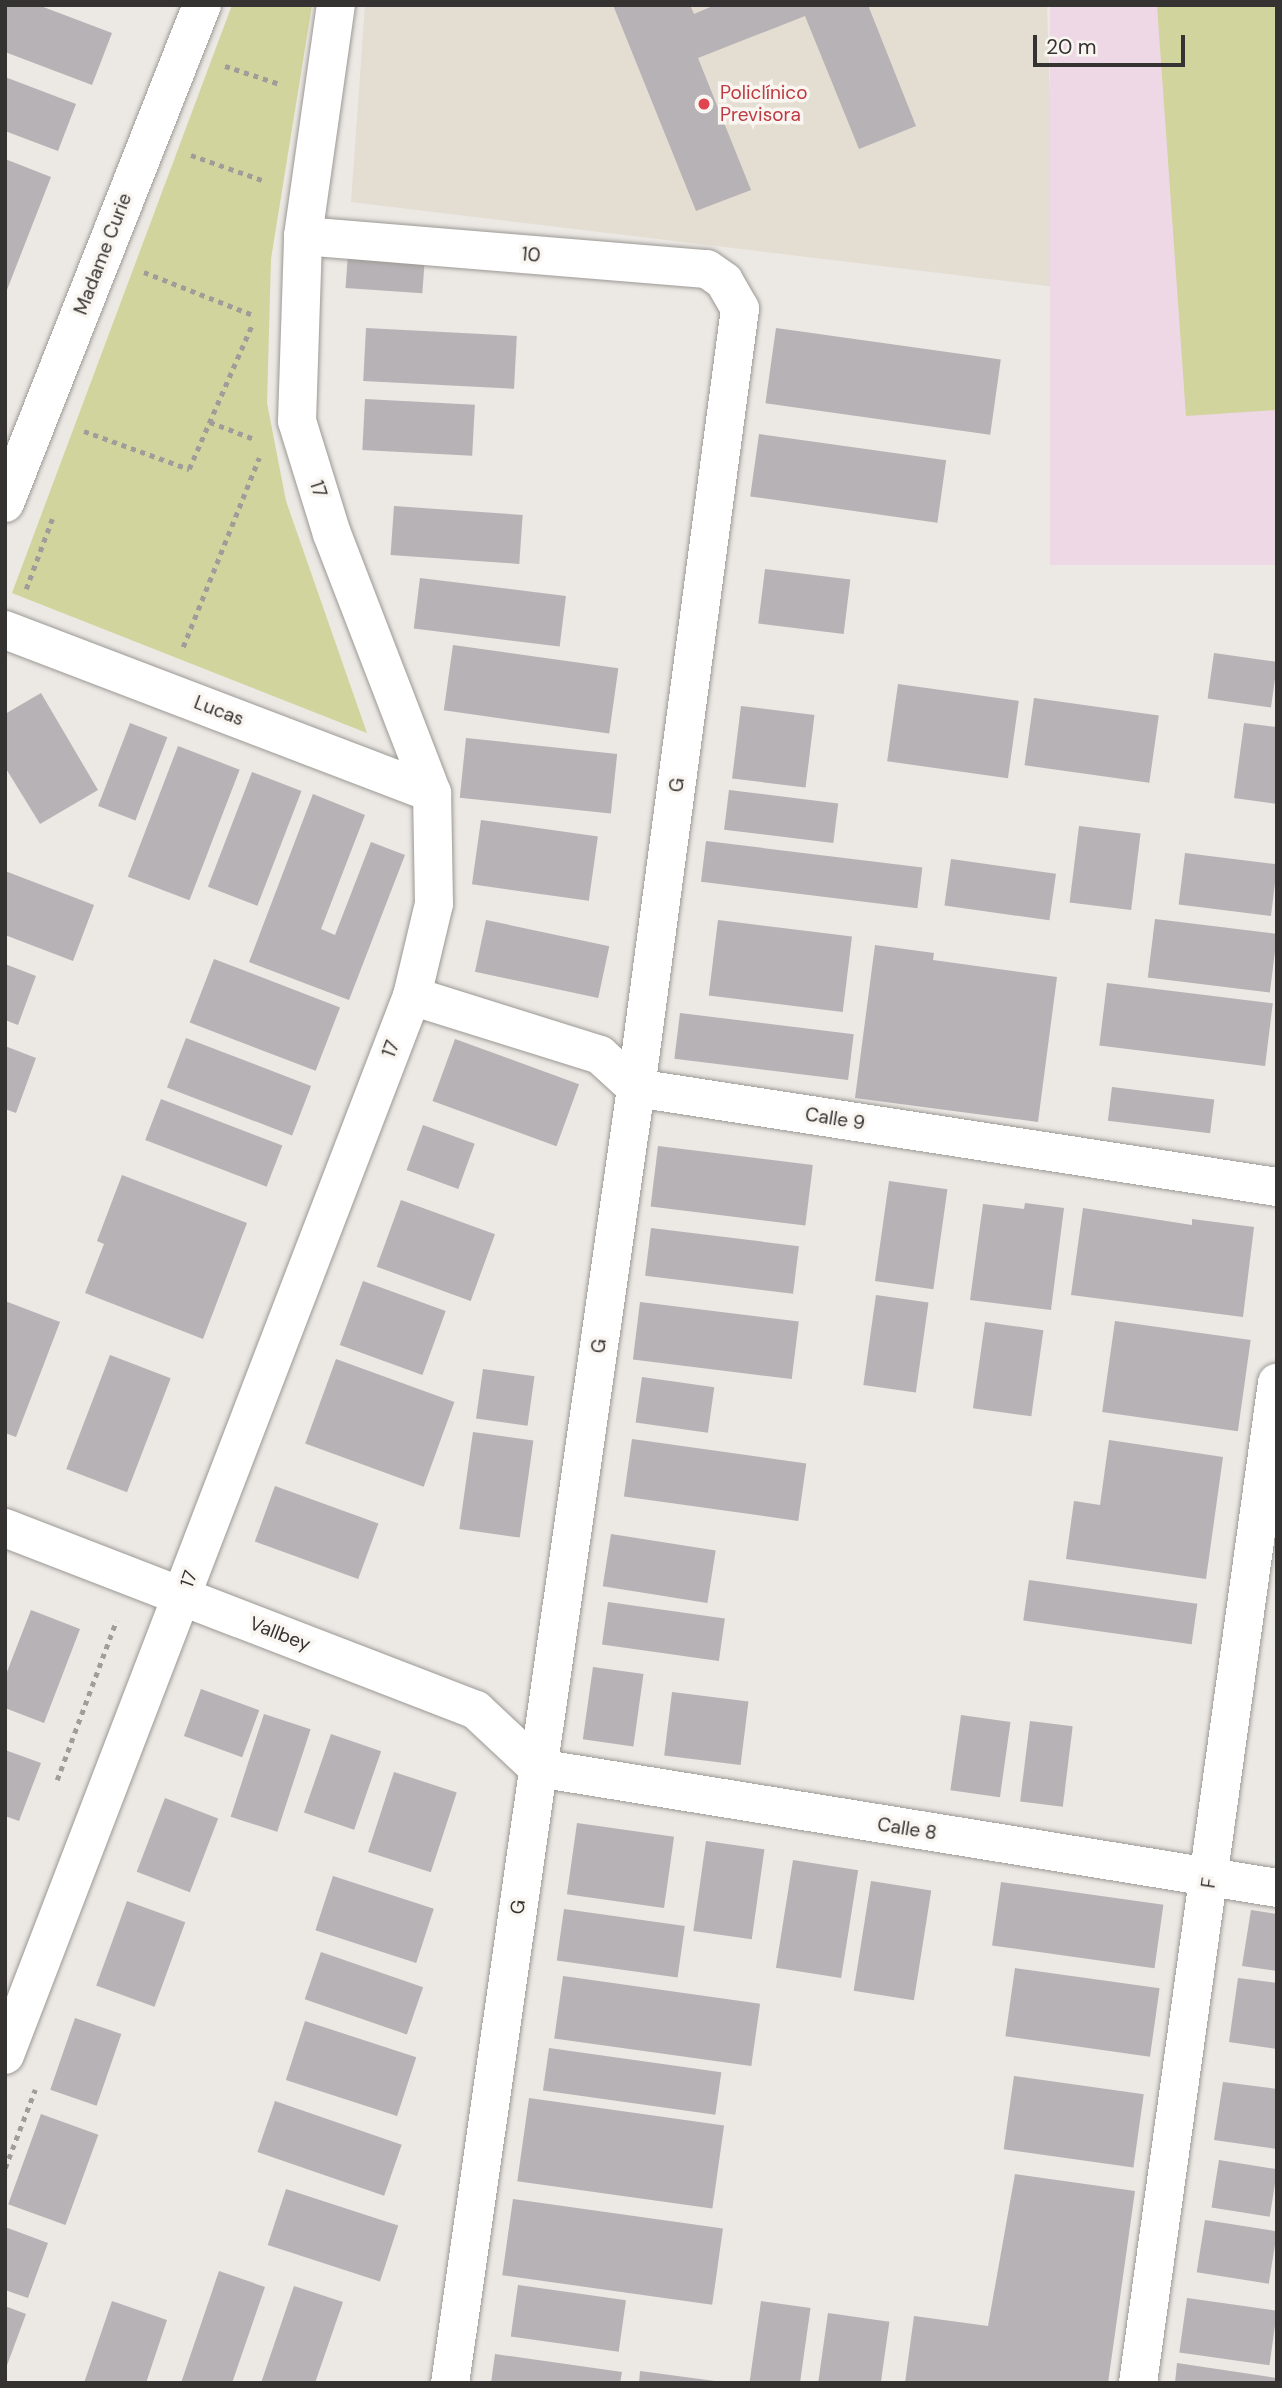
<!DOCTYPE html>
<html>
<head>
<meta charset="utf-8">
<style>
  body { margin:0 }
  #map { position:relative; width:1282px; height:2388px; overflow:hidden; background:#ece8e4; font-family:"DM Sans",sans-serif }
  div>[style] { position:absolute }
  [style*='--x'] { left:calc(var(--x)*1px); top:calc(var(--y)*1px); width:calc(var(--w)*1px); rotate:calc(var(--a)*1deg) }
  .built>* { inset:0; background:#e4ddd2 }
  .education>* { inset:0; background:#eed8e5; transform-origin:0 0 }
  .green>* { inset:0; background:#d1d49c }
  .building>* { inset:0; background:#b7b2b5; transform-origin:0 0 }
  .path>* { height:4.5px; margin-top:-2.25px; transform-origin:0; background:repeating-linear-gradient(90deg,#9f9c99 0 5px,transparent 0 10px) }
  .roads { filter:drop-shadow(0 0 2px #9c9995) drop-shadow(0 0 2px #9c9995) }
  .minor>* { height:38px; margin:-19px; padding:0 19px; transform-origin:19px; border-radius:19px; background:#fff }
  .secondary>* { height:38px; margin:-19px; padding:0 19px; transform-origin:19px; border-radius:19px; background:#fff }
  .dots>* { width:19px; height:19px; translate:-50% -50%; box-sizing:border-box; border:4px solid #f9f6f1; border-radius:50% }
  span { translate:-50% -50%; white-space:nowrap; text-align:center; line-height:1.15; -webkit-text-stroke:7px #f9f6f1; paint-order:stroke }
  .health-label { font-size:19px; color:#be3a42 }
  .left { translate:0 -50%; text-align:left }
  .street-label { font-size:19px; color:#343331 }
  .frame { position:absolute; inset:0; border:7px solid #343331; pointer-events:none }
  .scale { position:absolute; left:1033px; top:35px; width:152px; height:32px; box-sizing:border-box; border:4px solid #343331; border-top:0; padding-left:9px; font-size:21px; line-height:24px; white-space:nowrap; color:#343331; -webkit-text-stroke:5px #f9f6f1; paint-order:stroke }
</style>
</head>
<body>
<div id="map">
  <div class="built">
    <div style="clip-path:polygon(365px 5px,1047px 5px,1056px 287px,351px 202px)"></div>
  </div>
  <div class="education">
    <div style="left:1050px;top:5px;width:227px;height:560px"></div>
  </div>
  <div class="green">
    <div style="clip-path:polygon(232px 5px,312px 5px,271px 259px,267px 403px,286px 501px,367px 733px,12px 593px)"></div>
    <div style="clip-path:polygon(1157px 5px,1277px 5px,1277px 410px,1186px 416px)"></div>
  </div>
  <div class="building">
    <div style="clip-path:polygon(5px 5px,38px 5px,112px 33px,92px 85px,5px 52px)"></div>
    <div style="clip-path:polygon(613px 5px,690px 5px,694px 14px,715px 5px,868px 5px,916px 126px,859px 149px,805px 16px,698px 58px,751px 190px,696px 211px)"></div>
    <div style="clip-path:polygon(5px 77px,76px 104px,58px 151px,5px 131px)"></div>
    <div style="clip-path:polygon(5px 159px,51px 177px,5px 295px)"></div>
    <div style="left:348px;top:253px;width:77px;height:35px;rotate:4deg"></div>
    <div style="left:366px;top:328px;width:151px;height:53px;rotate:3deg"></div>
    <div style="left:776px;top:328px;width:227px;height:76px;rotate:8deg"></div>
    <div style="left:365px;top:399px;width:110px;height:51px;rotate:3deg"></div>
    <div style="left:759px;top:434px;width:189px;height:63px;rotate:8deg"></div>
    <div style="left:394px;top:506px;width:129px;height:49px;rotate:4deg"></div>
    <div style="left:765px;top:569px;width:86px;height:55px;rotate:7deg"></div>
    <div style="left:420px;top:578px;width:147px;height:51px;rotate:7deg"></div>
    <div style="left:453px;top:645px;width:167px;height:66px;rotate:8deg"></div>
    <div style="left:1214px;top:653px;width:64px;height:46px;rotate:8deg"></div>
    <div style="left:898px;top:684px;width:122px;height:78px;rotate:8deg"></div>
    <div style="clip-path:polygon(41px 693px,98px 790px,40px 824px,5px 767px,5px 714px)"></div>
    <div style="left:1034px;top:698px;width:126px;height:68px;rotate:8deg"></div>
    <div style="left:741px;top:706px;width:74px;height:73px;rotate:7deg"></div>
    <div style="left:130px;top:723px;width:40px;height:89px;rotate:21deg"></div>
    <div style="clip-path:polygon(1244px 723px,1277px 727px,1277px 804px,1234px 798px)"></div>
    <div style="left:466px;top:738px;width:152px;height:60px;rotate:6deg"></div>
    <div style="left:178px;top:746px;width:66px;height:140px;rotate:21deg"></div>
    <div style="left:252px;top:772px;width:53px;height:123px;rotate:21deg"></div>
    <div style="left:729px;top:790px;width:110px;height:40px;rotate:7deg"></div>
    <div style="clip-path:polygon(313px 794px,365px 815px,321px 929px,335px 935px,371px 842px,405px 855px,349px 1000px,249px 962px)"></div>
    <div style="left:481px;top:820px;width:118px;height:65px;rotate:8deg"></div>
    <div style="left:1079px;top:826px;width:62px;height:77px;rotate:7deg"></div>
    <div style="left:706px;top:841px;width:218px;height:41px;rotate:7deg"></div>
    <div style="left:1185px;top:853px;width:93px;height:52px;rotate:7deg"></div>
    <div style="left:951px;top:859px;width:106px;height:47px;rotate:8deg"></div>
    <div style="clip-path:polygon(5px 871px,94px 905px,73px 961px,5px 935px)"></div>
    <div style="left:1155px;top:919px;width:123px;height:59px;rotate:7deg"></div>
    <div style="left:486px;top:920px;width:126px;height:53px;rotate:12deg"></div>
    <div style="left:718px;top:920px;width:135px;height:76px;rotate:7deg"></div>
    <div style="clip-path:polygon(875px 945px,934px 953px,933px 960px,1057px 977px,1038px 1122px,855px 1098px)"></div>
    <div style="left:214px;top:959px;width:135px;height:68px;rotate:21deg"></div>
    <div style="clip-path:polygon(5px 964px,36px 976px,18px 1025px,5px 1020px)"></div>
    <div style="left:1107px;top:983px;width:167px;height:63px;rotate:7deg"></div>
    <div style="left:680px;top:1013px;width:175px;height:46px;rotate:7deg"></div>
    <div style="left:186px;top:1038px;width:134px;height:53px;rotate:21deg"></div>
    <div style="left:455px;top:1039px;width:132px;height:66px;rotate:20deg"></div>
    <div style="clip-path:polygon(5px 1046px,36px 1058px,16px 1113px,5px 1109px)"></div>
    <div style="left:1112px;top:1087px;width:103px;height:34px;rotate:7deg"></div>
    <div style="left:161px;top:1099px;width:130px;height:44px;rotate:21deg"></div>
    <div style="left:423px;top:1125px;width:55px;height:48px;rotate:20deg"></div>
    <div style="left:658px;top:1146px;width:156px;height:61px;rotate:7deg"></div>
    <div style="clip-path:polygon(122px 1175px,247px 1223px,203px 1339px,85px 1293px,104px 1244px,97px 1241px)"></div>
    <div style="left:889px;top:1181px;width:59px;height:101px;rotate:8deg"></div>
    <div style="left:401px;top:1200px;width:100px;height:71px;rotate:20deg"></div>
    <div style="clip-path:polygon(1025px 1203px,1064px 1208px,1051px 1310px,970px 1300px,983px 1204px,1024px 1209px)"></div>
    <div style="clip-path:polygon(1083px 1208px,1192px 1225px,1192px 1219px,1254px 1227px,1243px 1317px,1071px 1295px)"></div>
    <div style="left:651px;top:1228px;width:149px;height:48px;rotate:7deg"></div>
    <div style="left:363px;top:1281px;width:88px;height:68px;rotate:20deg"></div>
    <div style="left:876px;top:1295px;width:53px;height:91px;rotate:8deg"></div>
    <div style="clip-path:polygon(5px 1301px,60px 1322px,16px 1437px,5px 1433px)"></div>
    <div style="left:640px;top:1302px;width:160px;height:58px;rotate:7deg"></div>
    <div style="left:1115px;top:1321px;width:137px;height:92px;rotate:8deg"></div>
    <div style="left:985px;top:1322px;width:59px;height:87px;rotate:8deg"></div>
    <div style="left:110px;top:1355px;width:65px;height:122px;rotate:21deg"></div>
    <div style="left:336px;top:1359px;width:126px;height:90px;rotate:20deg"></div>
    <div style="left:483px;top:1369px;width:52px;height:50px;rotate:8deg"></div>
    <div style="left:642px;top:1377px;width:73px;height:46px;rotate:8deg"></div>
    <div style="left:473px;top:1432px;width:61px;height:98px;rotate:8deg"></div>
    <div style="left:632px;top:1439px;width:176px;height:58px;rotate:8deg"></div>
    <div style="clip-path:polygon(1109px 1440px,1223px 1457px,1206px 1579px,1066px 1559px,1074px 1501px,1100px 1505px)"></div>
    <div style="left:275px;top:1486px;width:110px;height:59px;rotate:20deg"></div>
    <div style="left:611px;top:1534px;width:106px;height:53px;rotate:9deg"></div>
    <div style="left:1029px;top:1580px;width:170px;height:41px;rotate:8deg"></div>
    <div style="left:608px;top:1602px;width:118px;height:43px;rotate:8deg"></div>
    <div style="clip-path:polygon(31px 1610px,80px 1629px,44px 1723px,5px 1708px,5px 1677px)"></div>
    <div style="left:593px;top:1667px;width:51px;height:73px;rotate:8deg"></div>
    <div style="left:201px;top:1689px;width:62px;height:50px;rotate:20deg"></div>
    <div style="left:672px;top:1692px;width:77px;height:64px;rotate:7deg"></div>
    <div style="left:264px;top:1714px;width:49px;height:108px;rotate:18deg"></div>
    <div style="left:961px;top:1715px;width:50px;height:76px;rotate:8deg"></div>
    <div style="left:1030px;top:1721px;width:43px;height:81px;rotate:7deg"></div>
    <div style="left:331px;top:1734px;width:53px;height:83px;rotate:19deg"></div>
    <div style="clip-path:polygon(5px 1750px,41px 1763px,19px 1821px,5px 1816px)"></div>
    <div style="left:394px;top:1772px;width:66px;height:84px;rotate:18deg"></div>
    <div style="left:165px;top:1798px;width:57px;height:79px;rotate:21deg"></div>
    <div style="left:577px;top:1823px;width:98px;height:72px;rotate:8deg"></div>
    <div style="left:706px;top:1841px;width:59px;height:91px;rotate:8deg"></div>
    <div style="left:793px;top:1860px;width:66px;height:109px;rotate:9deg"></div>
    <div style="left:333px;top:1876px;width:106px;height:57px;rotate:18deg"></div>
    <div style="left:871px;top:1881px;width:61px;height:111px;rotate:9deg"></div>
    <div style="left:1001px;top:1882px;width:164px;height:64px;rotate:8deg"></div>
    <div style="left:127px;top:1901px;width:62px;height:90px;rotate:20deg"></div>
    <div style="left:564px;top:1909px;width:122px;height:52px;rotate:8deg"></div>
    <div style="clip-path:polygon(1251px 1910px,1277px 1914px,1277px 1971px,1242px 1966px)"></div>
    <div style="left:321px;top:1952px;width:108px;height:50px;rotate:19deg"></div>
    <div style="left:1015px;top:1968px;width:146px;height:69px;rotate:8deg"></div>
    <div style="left:563px;top:1976px;width:199px;height:63px;rotate:8deg"></div>
    <div style="clip-path:polygon(1238px 1978px,1277px 1983px,1277px 2049px,1229px 2042px)"></div>
    <div style="left:75px;top:2018px;width:49px;height:76px;rotate:19deg"></div>
    <div style="left:305px;top:2021px;width:117px;height:62px;rotate:18deg"></div>
    <div style="left:549px;top:2048px;width:174px;height:43px;rotate:8deg"></div>
    <div style="left:1014px;top:2076px;width:131px;height:74px;rotate:8deg"></div>
    <div style="clip-path:polygon(1223px 2082px,1277px 2089px,1277px 2149px,1214px 2140px)"></div>
    <div style="left:529px;top:2098px;width:197px;height:84px;rotate:8deg"></div>
    <div style="left:275px;top:2101px;width:134px;height:54px;rotate:19deg"></div>
    <div style="left:41px;top:2114px;width:61px;height:96px;rotate:20deg"></div>
    <div style="left:1219px;top:2160px;width:59px;height:48px;rotate:9deg"></div>
    <div style="clip-path:polygon(1015px 2174px,1135px 2191px,1108px 2383px,905px 2383px,914px 2316px,988px 2326px)"></div>
    <div style="left:286px;top:2189px;width:118px;height:59px;rotate:18deg"></div>
    <div style="left:513px;top:2199px;width:212px;height:77px;rotate:8deg"></div>
    <div style="left:1205px;top:2220px;width:73px;height:53px;rotate:9deg"></div>
    <div style="clip-path:polygon(5px 2227px,48px 2243px,28px 2298px,5px 2290px)"></div>
    <div style="clip-path:polygon(219px 2271px,265px 2287px,232px 2383px,181px 2383px)"></div>
    <div style="left:518px;top:2285px;width:109px;height:52px;rotate:8deg"></div>
    <div style="clip-path:polygon(294px 2286px,343px 2302px,315px 2383px,261px 2383px)"></div>
    <div style="left:1187px;top:2298px;width:91px;height:55px;rotate:8deg"></div>
    <div style="clip-path:polygon(112px 2301px,167px 2320px,146px 2383px,84px 2383px)"></div>
    <div style="left:761px;top:2301px;width:50px;height:83px;rotate:8deg"></div>
    <div style="clip-path:polygon(5px 2306px,26px 2314px,6px 2368px,5px 2368px)"></div>
    <div style="left:828px;top:2313px;width:62px;height:71px;rotate:8deg"></div>
    <div style="clip-path:polygon(495px 2354px,622px 2372px,620px 2383px,491px 2383px)"></div>
    <div style="clip-path:polygon(1177px 2363px,1277px 2378px,1277px 2383px,1175px 2383px)"></div>
    <div style="clip-path:polygon(640px 2371px,715px 2381px,715px 2383px,639px 2383px)"></div>
  </div>
  <div class="path">
    <div style="--x:225;--y:66;--w:58;--a:18.1"></div>
    <div style="--x:191;--y:155;--w:78;--a:19.4"></div>
    <div style="--x:144;--y:272;--w:117;--a:21.5"></div>
    <div style="--x:210;--y:422;--w:47;--a:21.1"></div>
    <div style="--x:84;--y:431;--w:112;--a:19.9"></div>
    <div style="--x:189;--y:469;--w:157;--a:-66.4"></div>
    <div style="--x:26;--y:589;--w:75;--a:-69.6"></div>
    <div style="--x:183;--y:647;--w:204;--a:-68.1"></div>
    <div style="--x:57;--y:1780;--w:170;--a:-69.6"></div>
    <div style="--x:5;--y:2168;--w:84;--a:-69"></div>
  </div>
  <div class="roads">
    <div class="minor">
      <div style="--x:303;--y:236;--w:405;--a:4.7"></div>
      <div style="--x:707;--y:269;--w:21;--a:35"></div>
      <div style="--x:724;--y:281;--w:32;--a:60"></div>
      <div style="--x:740;--y:309;--w:786;--a:97.6"></div>
      <div style="--x:636;--y:1088;--w:1308;--a:98.17"></div>
      <div style="--x:5;--y:630;--w:457;--a:20.9"></div>
      <div style="--x:412;--y:996;--w:197;--a:17.4"></div>
      <div style="--x:600;--y:1055;--w:49;--a:42.5"></div>
      <div style="--x:636;--y:1088;--w:649;--a:8.78"></div>
      <div style="--x:5;--y:1528;--w:505;--a:21.13"></div>
      <div style="--x:476;--y:1710;--w:85;--a:43.1"></div>
      <div style="--x:538;--y:1768;--w:749;--a:9.22"></div>
      <div style="--x:5;--y:2055;--w:1135;--a:-68.98"></div>
      <div style="--x:412;--y:996;--w:95;--a:-76.6"></div>
      <div style="--x:434;--y:904;--w:111;--a:-91"></div>
      <div style="--x:432;--y:793;--w:278;--a:-111.1"></div>
      <div style="--x:332;--y:534;--w:118;--a:-107.2"></div>
      <div style="--x:297;--y:421;--w:185;--a:-88.1"></div>
      <div style="--x:303;--y:236;--w:233;--a:-81.9"></div>
      <div style="--x:1138;--y:2383;--w:1010;--a:-82.09"></div>
    </div>
    <div class="secondary">
      <div style="--x:5;--y:503;--w:536;--a:-68.42"></div>
    </div>
  </div>
  <div class="dots">
    <div style="left:704px;top:104px;background:#e0444e"></div>
  </div>
  <div class="health-label">
    <span class="left" style="left:720px;top:104px">Policlínico<br>Previsora</span>
  </div>
  <div class="street-label">
    <span style="left:103px;top:254px;rotate:-69deg">Madame Curie</span>
    <span style="left:531px;top:255px;rotate:5deg">10</span>
    <span style="left:318px;top:489px;rotate:72deg">17</span>
    <span style="left:219px;top:711px;rotate:21deg">Lucas</span>
    <span style="left:677px;top:785px;rotate:-82deg">G</span>
    <span style="left:391px;top:1049px;rotate:-69deg">17</span>
    <span style="left:835px;top:1119px;rotate:9deg">Calle 9</span>
    <span style="left:599px;top:1346px;rotate:-82deg">G</span>
    <span style="left:189px;top:1579px;rotate:-70deg">17</span>
    <span style="left:280px;top:1634px;rotate:21deg">Vallbey</span>
    <span style="left:907px;top:1829px;rotate:9deg">Calle 8</span>
    <span style="left:1209px;top:1883px;rotate:-82deg">F</span>
    <span style="left:518px;top:1907px;rotate:-82deg">G</span>
  </div>
  <div class="frame"></div>
  <div class="scale">20 m</div>
</div>
</body>
</html>
